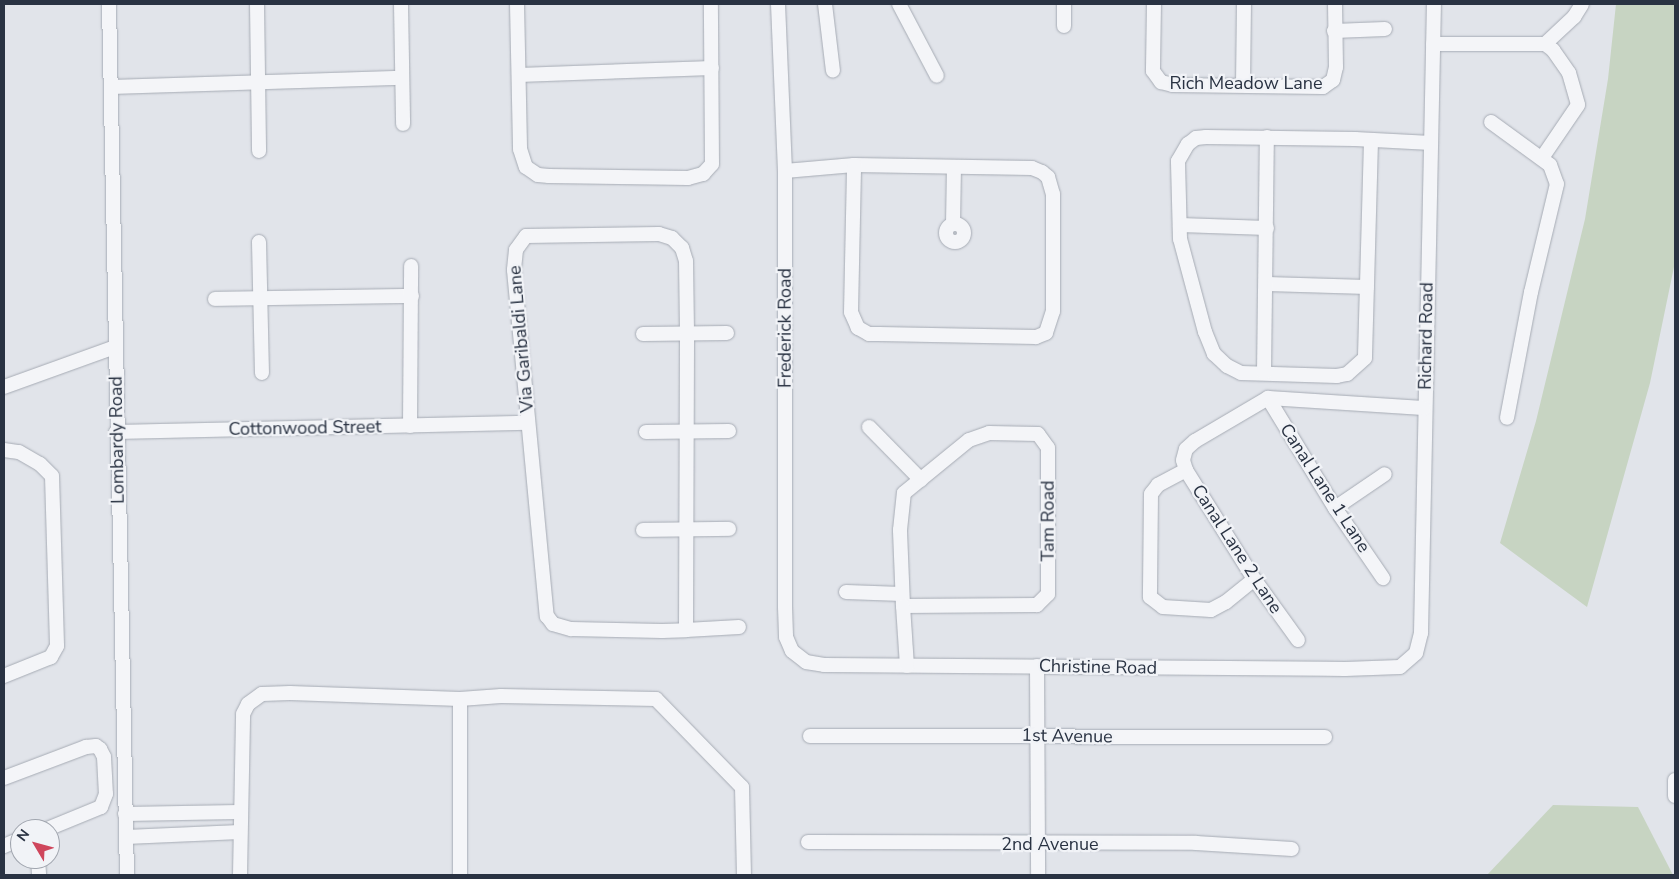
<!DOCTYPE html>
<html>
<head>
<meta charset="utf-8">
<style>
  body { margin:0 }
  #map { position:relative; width:1679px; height:879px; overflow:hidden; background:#e1e4ea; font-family:"Nunito Sans",sans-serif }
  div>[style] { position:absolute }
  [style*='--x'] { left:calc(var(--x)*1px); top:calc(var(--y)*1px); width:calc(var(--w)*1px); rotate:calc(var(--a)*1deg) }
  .green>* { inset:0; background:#c7d4c2 }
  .roads { filter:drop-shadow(0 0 1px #a6abb4) drop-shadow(0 0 1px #a6abb4) }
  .minor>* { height:14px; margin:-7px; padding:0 7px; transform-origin:7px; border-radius:7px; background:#f4f5f8 }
  .minor>.ring { margin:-7px; padding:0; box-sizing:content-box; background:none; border:14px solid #f4f5f8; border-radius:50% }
  span { translate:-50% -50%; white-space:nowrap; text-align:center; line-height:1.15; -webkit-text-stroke:4.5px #f1f3f7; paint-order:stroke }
  .street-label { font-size:18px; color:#293242 }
  .frame { position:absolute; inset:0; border:5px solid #293242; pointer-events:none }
  .north { position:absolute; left:10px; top:819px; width:50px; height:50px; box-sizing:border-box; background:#f1f3f7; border:1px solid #a1a6af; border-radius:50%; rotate:307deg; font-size:14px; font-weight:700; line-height:20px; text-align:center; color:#293242 }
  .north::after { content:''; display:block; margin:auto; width:18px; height:22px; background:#cf465c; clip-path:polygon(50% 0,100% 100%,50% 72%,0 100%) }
</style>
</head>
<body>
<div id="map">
  <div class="green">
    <div style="clip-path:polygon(1616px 4px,1675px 4px,1675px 262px,1650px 383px,1587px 607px,1500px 543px,1536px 421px,1585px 219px,1608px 79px)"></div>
    <div style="clip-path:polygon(1553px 805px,1638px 807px,1673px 875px,1487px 875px)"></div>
  </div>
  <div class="roads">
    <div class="minor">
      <div style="--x:109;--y:4;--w:871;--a:88.82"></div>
      <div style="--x:257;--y:4;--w:147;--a:89.2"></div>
      <div style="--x:401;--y:4;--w:120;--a:89"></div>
      <div style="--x:517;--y:4;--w:145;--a:88.8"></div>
      <div style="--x:520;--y:149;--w:19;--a:72"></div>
      <div style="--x:526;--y:167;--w:14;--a:34"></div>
      <div style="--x:538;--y:175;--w:11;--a:5"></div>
      <div style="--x:549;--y:176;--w:139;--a:0.8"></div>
      <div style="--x:688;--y:178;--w:16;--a:-15"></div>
      <div style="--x:703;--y:174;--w:13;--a:-48"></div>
      <div style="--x:712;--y:164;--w:160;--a:-90.4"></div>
      <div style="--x:778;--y:4;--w:167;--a:87.6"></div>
      <div style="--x:785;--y:171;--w:436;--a:90"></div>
      <div style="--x:785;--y:607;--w:30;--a:88"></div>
      <div style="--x:786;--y:637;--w:15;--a:67"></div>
      <div style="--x:792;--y:651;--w:18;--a:38"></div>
      <div style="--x:806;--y:662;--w:18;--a:9"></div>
      <div style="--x:824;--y:665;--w:521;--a:0.44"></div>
      <div style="--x:1345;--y:669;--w:55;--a:-2.1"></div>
      <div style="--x:1400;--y:667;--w:21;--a:-41"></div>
      <div style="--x:1416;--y:653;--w:21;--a:-76"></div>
      <div style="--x:1421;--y:633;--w:629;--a:-88.82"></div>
      <div style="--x:825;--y:4;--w:67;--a:83.2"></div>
      <div style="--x:899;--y:4;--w:81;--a:62.2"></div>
      <div style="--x:1154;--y:4;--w:67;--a:90.9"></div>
      <div style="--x:1153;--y:71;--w:14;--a:54"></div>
      <div style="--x:1161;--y:82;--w:12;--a:14"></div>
      <div style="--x:1173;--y:85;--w:150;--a:0.8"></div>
      <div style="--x:1323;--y:87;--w:12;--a:-35"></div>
      <div style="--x:1333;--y:80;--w:13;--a:-77"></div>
      <div style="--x:1336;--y:67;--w:63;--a:-90.9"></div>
      <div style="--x:1064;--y:26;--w:22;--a:-90"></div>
      <div style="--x:1334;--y:31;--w:51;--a:-2.2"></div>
      <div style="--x:1433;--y:44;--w:112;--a:0"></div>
      <div style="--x:1545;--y:44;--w:10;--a:37"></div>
      <div style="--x:1553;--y:50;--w:28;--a:55"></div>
      <div style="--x:1569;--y:73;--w:33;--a:74"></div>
      <div style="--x:1578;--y:105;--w:64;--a:124.2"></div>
      <div style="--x:1545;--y:44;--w:40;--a:-43"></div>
      <div style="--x:1574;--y:17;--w:15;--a:-58"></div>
      <div style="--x:519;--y:75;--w:193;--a:-2.1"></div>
      <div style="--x:1243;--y:85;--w:81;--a:-89.3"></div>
      <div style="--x:111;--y:87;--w:291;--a:-1.8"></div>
      <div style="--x:1491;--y:122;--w:73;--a:36.1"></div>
      <div style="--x:1550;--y:165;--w:20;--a:70"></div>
      <div style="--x:1557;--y:184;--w:111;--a:103.5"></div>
      <div style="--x:1531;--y:292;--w:128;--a:100.8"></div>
      <div style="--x:1371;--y:141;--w:217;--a:91.6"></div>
      <div style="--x:1365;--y:358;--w:24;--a:138"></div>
      <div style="--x:1347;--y:374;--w:10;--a:169"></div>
      <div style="--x:1337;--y:376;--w:96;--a:-178.2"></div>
      <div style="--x:1241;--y:373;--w:16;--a:-153"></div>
      <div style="--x:1227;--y:366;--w:18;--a:-137"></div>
      <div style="--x:1214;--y:354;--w:24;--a:-112"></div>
      <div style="--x:1205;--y:332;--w:96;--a:-105"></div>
      <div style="--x:1180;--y:239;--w:78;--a:-91.5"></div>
      <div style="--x:1178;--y:161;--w:20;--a:-60"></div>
      <div style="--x:1188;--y:144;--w:10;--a:-37"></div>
      <div style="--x:1196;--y:138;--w:10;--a:-6"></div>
      <div style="--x:1206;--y:137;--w:149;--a:0.8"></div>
      <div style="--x:1355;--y:139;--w:76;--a:3"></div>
      <div style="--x:785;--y:171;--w:69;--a:-5"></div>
      <div style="--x:854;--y:165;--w:178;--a:1"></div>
      <div style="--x:1032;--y:168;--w:11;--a:22"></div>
      <div style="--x:1042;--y:172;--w:8;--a:40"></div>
      <div style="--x:1048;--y:177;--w:18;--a:74"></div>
      <div style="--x:1053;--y:194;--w:117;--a:90"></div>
      <div style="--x:1053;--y:311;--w:23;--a:108"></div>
      <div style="--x:1046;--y:333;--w:11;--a:158"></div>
      <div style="--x:1036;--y:337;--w:157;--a:-178.9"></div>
      <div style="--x:879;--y:334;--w:10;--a:180"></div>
      <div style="--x:869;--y:334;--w:13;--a:-151"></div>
      <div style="--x:858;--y:328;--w:17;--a:-114"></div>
      <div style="--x:851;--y:312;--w:147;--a:-88.8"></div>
      <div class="ring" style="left:946px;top:224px;width:4px;height:4px"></div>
      <div style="--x:953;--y:224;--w:57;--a:-89"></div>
      <div style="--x:1180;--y:225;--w:87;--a:2"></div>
      <div style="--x:259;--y:242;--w:131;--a:88.7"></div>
      <div style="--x:1267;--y:284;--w:100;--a:1.7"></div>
      <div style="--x:215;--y:299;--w:197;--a:-0.9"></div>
      <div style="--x:643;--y:334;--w:84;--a:-0.7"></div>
      <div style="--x:1264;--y:373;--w:236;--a:-89.3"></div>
      <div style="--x:4;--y:387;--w:118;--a:-19.8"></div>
      <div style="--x:1268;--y:398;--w:129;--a:58.7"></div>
      <div style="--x:1335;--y:508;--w:85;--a:55.6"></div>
      <div style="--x:410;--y:426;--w:160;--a:-89.6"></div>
      <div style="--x:869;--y:427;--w:74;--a:45.5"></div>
      <div style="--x:116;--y:432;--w:412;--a:-1.3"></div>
      <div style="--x:646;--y:432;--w:83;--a:-0.7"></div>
      <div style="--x:989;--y:433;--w:49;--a:1.2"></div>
      <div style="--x:1038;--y:434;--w:17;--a:54"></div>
      <div style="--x:1048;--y:448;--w:146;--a:90"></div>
      <div style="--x:1048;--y:594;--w:16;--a:135"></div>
      <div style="--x:1037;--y:605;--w:134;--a:179.6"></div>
      <div style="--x:903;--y:606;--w:76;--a:-92.3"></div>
      <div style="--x:900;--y:530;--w:37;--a:-84"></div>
      <div style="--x:904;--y:493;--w:84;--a:-39.2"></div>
      <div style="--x:969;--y:440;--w:21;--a:-19"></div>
      <div style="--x:4;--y:450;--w:15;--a:8"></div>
      <div style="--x:19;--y:452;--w:24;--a:30"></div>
      <div style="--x:40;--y:464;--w:17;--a:45"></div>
      <div style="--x:52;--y:476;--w:170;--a:88.3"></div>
      <div style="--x:57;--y:646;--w:13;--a:119"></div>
      <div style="--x:51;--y:657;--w:51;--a:158"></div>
      <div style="--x:1186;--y:470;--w:32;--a:152"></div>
      <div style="--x:1158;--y:485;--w:11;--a:128"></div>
      <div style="--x:1151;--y:494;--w:103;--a:90.6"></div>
      <div style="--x:1150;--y:597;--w:16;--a:38"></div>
      <div style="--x:1163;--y:607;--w:48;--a:3.6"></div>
      <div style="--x:1211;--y:610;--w:17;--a:-28"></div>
      <div style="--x:1226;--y:602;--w:36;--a:-39"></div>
      <div style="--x:1335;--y:508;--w:60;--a:-34.2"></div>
      <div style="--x:643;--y:530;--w:86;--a:-0.7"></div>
      <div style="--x:846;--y:592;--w:56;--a:2"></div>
      <div style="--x:903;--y:606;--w:60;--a:86.2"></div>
      <div style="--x:686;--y:630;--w:298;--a:-89.8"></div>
      <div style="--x:687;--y:332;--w:71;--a:-90.8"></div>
      <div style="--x:686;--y:261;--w:14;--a:-107"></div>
      <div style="--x:682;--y:248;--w:14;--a:-135"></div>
      <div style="--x:672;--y:238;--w:14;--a:-163"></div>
      <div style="--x:659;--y:234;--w:133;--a:179.1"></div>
      <div style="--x:526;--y:236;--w:17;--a:126"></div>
      <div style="--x:516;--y:250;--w:20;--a:96"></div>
      <div style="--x:514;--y:270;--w:348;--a:84.6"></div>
      <div style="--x:547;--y:616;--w:10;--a:53"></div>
      <div style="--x:553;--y:624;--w:19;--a:16"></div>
      <div style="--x:571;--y:629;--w:91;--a:1.3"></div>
      <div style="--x:662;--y:631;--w:24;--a:-2"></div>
      <div style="--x:686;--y:630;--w:53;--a:-3.2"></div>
      <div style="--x:1298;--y:640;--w:75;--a:-125.8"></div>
      <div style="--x:1254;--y:579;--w:128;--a:-122"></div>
      <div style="--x:1186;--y:470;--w:10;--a:-107"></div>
      <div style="--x:1183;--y:460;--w:11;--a:-75"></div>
      <div style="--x:1186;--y:449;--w:12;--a:-42"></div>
      <div style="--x:1195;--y:441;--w:85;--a:-30.5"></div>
      <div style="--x:1268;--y:398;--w:156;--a:3.7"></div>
      <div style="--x:1037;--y:666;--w:209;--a:89.7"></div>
      <div style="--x:460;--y:699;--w:176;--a:90"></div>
      <div style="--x:810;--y:736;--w:515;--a:0.11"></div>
      <div style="--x:4;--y:778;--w:88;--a:-20.7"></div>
      <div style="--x:86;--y:747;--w:10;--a:-6"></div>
      <div style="--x:96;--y:746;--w:5;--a:37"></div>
      <div style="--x:100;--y:749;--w:9;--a:63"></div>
      <div style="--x:104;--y:757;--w:37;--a:87"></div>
      <div style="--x:106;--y:794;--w:14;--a:111"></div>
      <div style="--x:101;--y:807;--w:58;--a:157.8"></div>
      <div style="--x:1675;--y:780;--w:16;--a:90"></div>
      <div style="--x:125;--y:814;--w:114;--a:-1"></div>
      <div style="--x:126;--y:837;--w:114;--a:-2.5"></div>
      <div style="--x:808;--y:842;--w:388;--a:0.1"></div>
      <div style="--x:1196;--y:843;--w:96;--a:3.6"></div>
      <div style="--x:4;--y:846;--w:17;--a:-24"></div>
      <div style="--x:38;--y:859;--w:16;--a:86"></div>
      <div style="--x:240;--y:875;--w:161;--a:-88.9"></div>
      <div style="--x:243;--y:714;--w:11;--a:-63"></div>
      <div style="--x:248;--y:704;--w:17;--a:-36"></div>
      <div style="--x:262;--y:694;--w:28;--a:-2"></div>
      <div style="--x:290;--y:693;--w:170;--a:2"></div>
      <div style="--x:460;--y:699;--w:41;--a:-4.2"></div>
      <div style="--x:501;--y:696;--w:155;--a:1.1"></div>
      <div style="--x:656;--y:699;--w:123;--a:45.7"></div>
      <div style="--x:742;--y:787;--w:88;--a:88.7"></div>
    </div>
  </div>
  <div class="street-label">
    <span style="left:1246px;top:83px">Rich Meadow Lane</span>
    <span style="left:785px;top:328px;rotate:-90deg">Frederick Road</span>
    <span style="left:1426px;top:336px;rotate:-89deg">Richard Road</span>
    <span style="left:521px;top:339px;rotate:-95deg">Via Garibaldi Lane</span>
    <span style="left:305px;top:428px;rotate:-1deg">Cottonwood Street</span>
    <span style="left:117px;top:440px;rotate:-91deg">Lombardy Road</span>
    <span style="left:1325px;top:488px;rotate:57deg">Canal Lane 1 Lane</span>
    <span style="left:1048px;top:521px;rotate:-90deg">Tam Road</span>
    <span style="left:1237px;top:549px;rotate:57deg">Canal Lane 2 Lane</span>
    <span style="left:1098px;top:667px;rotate:1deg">Christine Road</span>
    <span style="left:1067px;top:736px;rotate:1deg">1st Avenue</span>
    <span style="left:1050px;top:844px">2nd Avenue</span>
  </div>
  <div class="frame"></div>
  <div class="north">N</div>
</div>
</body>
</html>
